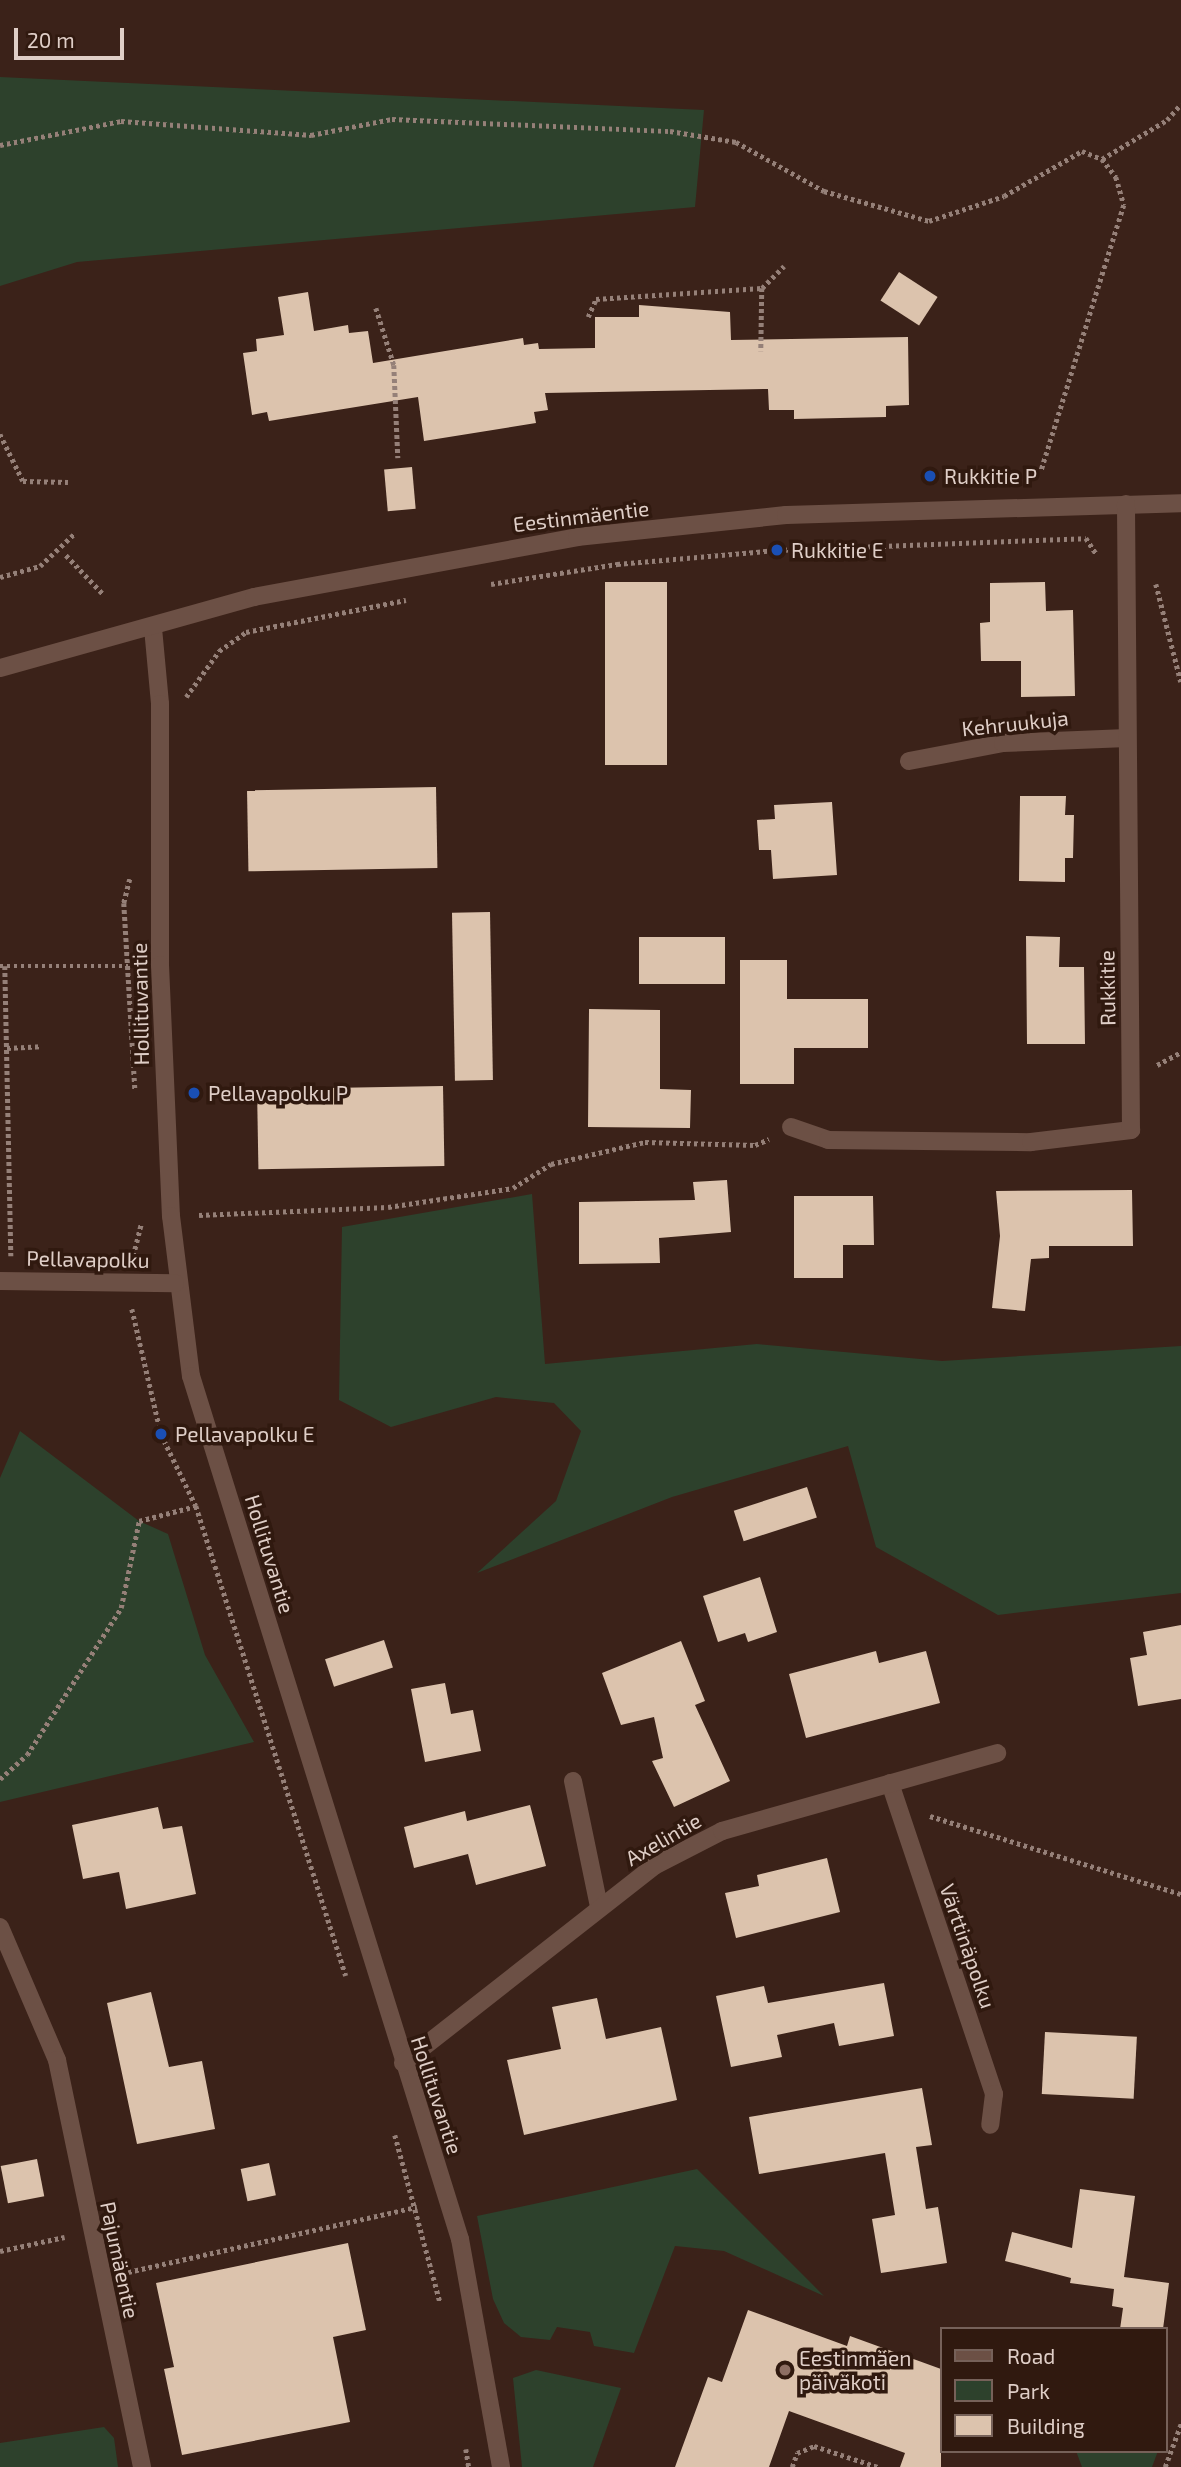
<!DOCTYPE html>
<html>
<head>
<meta charset="utf-8">
<style>
  body { margin:0 }
  #map { position:relative; width:1181px; height:2467px; overflow:hidden; background:#3b2219; font-family:"Exo 2",sans-serif }
  div>[style] { position:absolute }
  [style*='--x'] { left:calc(var(--x)*1px); top:calc(var(--y)*1px); width:calc(var(--w)*1px); rotate:calc(var(--a)*1deg) }
  .green>* { inset:0; background:#2d412c }
  .building>* { inset:0; background:#dcc3ad; transform-origin:0 0 }
  .path>* { height:4.5px; margin-top:-2.25px; transform-origin:0; background:repeating-linear-gradient(90deg,#958078 0 3.5px,transparent 0 7px) }
  .minor>* { height:18px; margin:-9px; padding:0 9px; transform-origin:9px; border-radius:9px; background:#6c5045 }
  .dots>* { width:19px; height:19px; translate:-50% -50%; box-sizing:border-box; border:4px solid #30190f; border-radius:50% }
  span { translate:-50% -50%; white-space:nowrap; text-align:center; line-height:1.15; -webkit-text-stroke:7px #30190f; paint-order:stroke }
  .poi-label { font-size:21px; color:#dfcec7 }
  .left { translate:0 -50%; text-align:left }
  .street-label { font-size:21px; color:#dfcec7 }
  .legend { position:absolute; left:940px; top:2327px; width:228px; height:126px; box-sizing:border-box; background:#30190f; border:2px solid #766159; margin:0; padding:9px 12px; list-style:none; font-size:21px; color:#dfcec7 }
  .legend li { display:flex; align-items:center; gap:14px; height:35px }
  .legend b { width:35px; border:2px solid #766159 }
  .scale { position:absolute; left:14px; top:28px; width:110px; height:32px; box-sizing:border-box; border:4px solid #dfcec7; border-top:0; padding-left:9px; font-size:21px; line-height:24px; white-space:nowrap; color:#dfcec7; -webkit-text-stroke:5px #30190f; paint-order:stroke }
</style>
</head>
<body>
<div id="map">
  <div class="green">
    <div style="clip-path:polygon(0 77px,704px 110px,695px 207px,77px 262px,0 286px)"></div>
    <div style="clip-path:polygon(532px 1194px,545px 1364px,757px 1344px,942px 1361px,1181px 1346px,1181px 1593px,998px 1615px,876px 1547px,848px 1446px,672px 1497px,477px 1573px,556px 1501px,581px 1431px,554px 1403px,496px 1397px,391px 1427px,339px 1400px,342px 1227px)"></div>
    <div style="clip-path:polygon(20px 1431px,139px 1521px,168px 1534px,205px 1655px,254px 1742px,0 1802px,0 1478px)"></div>
    <div style="clip-path:polygon(697px 2169px,824px 2296px,724px 2251px,675px 2246px,634px 2353px,594px 2346px,590px 2332px,557px 2327px,550px 2340px,521px 2337px,504px 2323px,493px 2299px,477px 2216px)"></div>
    <div style="clip-path:polygon(536px 2370px,621px 2388px,593px 2467px,522px 2467px,513px 2378px)"></div>
    <div style="clip-path:polygon(104px 2427px,114px 2438px,118px 2467px,0 2467px,0 2443px)"></div>
    <div style="clip-path:polygon(1076px 2451px,1158px 2451px,1152px 2467px,1082px 2467px)"></div>
  </div>
  <div class="building">
    <div style="left:899px;top:272px;width:46px;height:34px;rotate:33deg"></div>
    <div style="clip-path:polygon(308px 292px,314px 331px,348px 325px,349px 333px,368px 331px,373px 363px,523px 338px,524px 345px,538px 343px,539px 349px,595px 348px,595px 317px,639px 317px,639px 305px,730px 312px,731px 340px,908px 337px,909px 405px,886px 406px,886px 417px,794px 419px,794px 410px,769px 410px,768px 389px,545px 393px,548px 410px,534px 412px,536px 423px,424px 441px,418px 397px,269px 421px,267px 412px,252px 415px,243px 353px,257px 351px,256px 339px,284px 335px,278px 297px)"></div>
    <div style="left:412px;top:467px;width:42px;height:28px;rotate:85deg"></div>
    <div style="left:605px;top:582px;width:62px;height:183px"></div>
    <div style="clip-path:polygon(1045px 582px,1046px 611px,1073px 610px,1075px 696px,1021px 697px,1021px 661px,981px 661px,980px 623px,990px 622px,990px 583px)"></div>
    <div style="left:436px;top:787px;width:81px;height:189px;rotate:89deg"></div>
    <div style="clip-path:polygon(1020px 796px,1066px 796px,1065px 815px,1074px 815px,1073px 858px,1065px 858px,1065px 882px,1019px 881px)"></div>
    <div style="clip-path:polygon(832px 802px,837px 875px,773px 879px,771px 850px,759px 850px,757px 820px,775px 819px,774px 805px)"></div>
    <div style="left:490px;top:912px;width:168px;height:38px;rotate:89deg"></div>
    <div style="clip-path:polygon(1026px 936px,1060px 937px,1059px 967px,1084px 967px,1085px 1044px,1027px 1044px)"></div>
    <div style="left:725px;top:937px;width:47px;height:86px;rotate:90deg"></div>
    <div style="clip-path:polygon(740px 960px,787px 960px,787px 999px,868px 999px,868px 1048px,794px 1048px,794px 1084px,740px 1084px)"></div>
    <div style="clip-path:polygon(589px 1009px,660px 1010px,660px 1089px,691px 1090px,690px 1128px,588px 1127px)"></div>
    <div style="left:443px;top:1086px;width:80px;height:186px;rotate:89deg"></div>
    <div style="clip-path:polygon(727px 1180px,731px 1232px,659px 1238px,660px 1263px,579px 1264px,579px 1202px,695px 1200px,693px 1182px)"></div>
    <div style="clip-path:polygon(1132px 1190px,1133px 1246px,1049px 1246px,1049px 1258px,1031px 1259px,1025px 1311px,992px 1308px,1000px 1236px,996px 1191px)"></div>
    <div style="clip-path:polygon(794px 1196px,873px 1196px,874px 1245px,843px 1245px,843px 1278px,794px 1278px)"></div>
    <div style="left:807px;top:1487px;width:32px;height:77px;rotate:72deg"></div>
    <div style="clip-path:polygon(760px 1577px,777px 1632px,748px 1642px,745px 1633px,718px 1642px,703px 1596px)"></div>
    <div style="clip-path:polygon(1181px 1625px,1181px 1699px,1138px 1706px,1130px 1658px,1147px 1655px,1143px 1632px)"></div>
    <div style="left:384px;top:1640px;width:29px;height:62px;rotate:72deg"></div>
    <div style="clip-path:polygon(681px 1641px,705px 1701px,695px 1705px,730px 1781px,674px 1807px,652px 1761px,663px 1758px,654px 1717px,621px 1725px,602px 1673px)"></div>
    <div style="clip-path:polygon(876px 1651px,879px 1663px,926px 1651px,940px 1703px,806px 1738px,789px 1674px)"></div>
    <div style="clip-path:polygon(445px 1683px,451px 1714px,473px 1710px,481px 1751px,425px 1762px,411px 1689px)"></div>
    <div style="clip-path:polygon(530px 1805px,546px 1866px,476px 1885px,468px 1854px,414px 1868px,404px 1827px,465px 1811px,467px 1821px)"></div>
    <div style="clip-path:polygon(158px 1807px,163px 1829px,182px 1826px,196px 1894px,126px 1909px,119px 1872px,83px 1879px,72px 1825px)"></div>
    <div style="clip-path:polygon(827px 1858px,840px 1912px,736px 1938px,725px 1893px,759px 1886px,757px 1875px)"></div>
    <div style="clip-path:polygon(884px 1983px,894px 2036px,839px 2046px,834px 2023px,777px 2035px,782px 2057px,731px 2067px,716px 1996px,764px 1986px,768px 2003px)"></div>
    <div style="clip-path:polygon(151px 1992px,169px 2067px,202px 2061px,215px 2129px,137px 2144px,107px 2003px)"></div>
    <div style="clip-path:polygon(597px 1998px,606px 2039px,661px 2027px,677px 2100px,524px 2135px,507px 2060px,561px 2049px,552px 2007px)"></div>
    <div style="left:1045px;top:2032px;width:92px;height:62px;rotate:3deg"></div>
    <div style="clip-path:polygon(922px 2088px,932px 2145px,916px 2147px,926px 2209px,938px 2207px,947px 2263px,881px 2273px,872px 2219px,895px 2215px,885px 2153px,759px 2174px,749px 2117px)"></div>
    <div style="left:37px;top:2159px;width:38px;height:37px;rotate:79deg"></div>
    <div style="left:269px;top:2163px;width:33px;height:29px;rotate:78deg"></div>
    <div style="clip-path:polygon(1080px 2189px,1135px 2196px,1124px 2277px,1169px 2283px,1163px 2329px,1120px 2329px,1123px 2308px,1112px 2306px,1114px 2289px,1070px 2283px,1071px 2278px,1005px 2261px,1012px 2232px,1072px 2248px)"></div>
    <div style="clip-path:polygon(348px 2243px,366px 2330px,333px 2337px,350px 2422px,182px 2455px,164px 2369px,174px 2367px,156px 2283px)"></div>
    <div style="clip-path:polygon(748px 2310px,847px 2346px,850px 2336px,941px 2369px,941px 2467px,900px 2467px,905px 2453px,789px 2411px,769px 2467px,675px 2467px,708px 2377px,722px 2382px)"></div>
  </div>
  <div class="path">
    <div style="--x:0;--y:145;--w:123;--a:-11.2"></div>
    <div style="--x:121;--y:121;--w:191;--a:4.2"></div>
    <div style="--x:311;--y:135;--w:83;--a:-11.2"></div>
    <div style="--x:392;--y:119;--w:278;--a:2.5"></div>
    <div style="--x:670;--y:131;--w:67;--a:9.5"></div>
    <div style="--x:736;--y:142;--w:101;--a:29.1"></div>
    <div style="--x:824;--y:191;--w:109;--a:15.9"></div>
    <div style="--x:929;--y:221;--w:79;--a:-18.4"></div>
    <div style="--x:1004;--y:196;--w:90;--a:-30"></div>
    <div style="--x:1082;--y:151;--w:22;--a:22"></div>
    <div style="--x:1102;--y:159;--w:23;--a:52"></div>
    <div style="--x:1116;--y:177;--w:29;--a:74"></div>
    <div style="--x:1124;--y:205;--w:279;--a:107.3"></div>
    <div style="--x:1102;--y:159;--w:76;--a:-31"></div>
    <div style="--x:1167;--y:120;--w:21;--a:-49"></div>
    <div style="--x:762;--y:288;--w:31;--a:-45"></div>
    <div style="--x:376;--y:308;--w:60;--a:72.5"></div>
    <div style="--x:394;--y:365;--w:93;--a:87.5"></div>
    <div style="--x:588;--y:317;--w:20;--a:-66"></div>
    <div style="--x:596;--y:299;--w:166;--a:-3.8"></div>
    <div style="--x:762;--y:288;--w:63;--a:90.9"></div>
    <div style="--x:0;--y:434;--w:52;--a:63.9"></div>
    <div style="--x:23;--y:481;--w:45;--a:1.3"></div>
    <div style="--x:66;--y:555;--w:54;--a:46.5"></div>
    <div style="--x:0;--y:577;--w:41;--a:-15.4"></div>
    <div style="--x:40;--y:566;--w:47;--a:-43.3"></div>
    <div style="--x:491;--y:584;--w:128;--a:-9"></div>
    <div style="--x:617;--y:564;--w:161;--a:-5"></div>
    <div style="--x:777;--y:550;--w:309;--a:-2.2"></div>
    <div style="--x:1086;--y:538;--w:20;--a:57"></div>
    <div style="--x:1156;--y:584;--w:101;--a:75.7"></div>
    <div style="--x:186;--y:697;--w:57;--a:-54.3"></div>
    <div style="--x:219;--y:651;--w:33;--a:-35"></div>
    <div style="--x:246;--y:632;--w:163;--a:-11.3"></div>
    <div style="--x:130;--y:879;--w:25;--a:104"></div>
    <div style="--x:124;--y:903;--w:187;--a:86.6"></div>
    <div style="--x:0;--y:966;--w:128;--a:0"></div>
    <div style="--x:5;--y:966;--w:290;--a:88.8"></div>
    <div style="--x:7;--y:1048;--w:34;--a:-3"></div>
    <div style="--x:1157;--y:1065;--w:27;--a:-28"></div>
    <div style="--x:199;--y:1215;--w:189;--a:-2.4"></div>
    <div style="--x:388;--y:1207;--w:126;--a:-8.6"></div>
    <div style="--x:513;--y:1188;--w:45;--a:-32.3"></div>
    <div style="--x:551;--y:1164;--w:97;--a:-13.2"></div>
    <div style="--x:645;--y:1142;--w:110;--a:1.6"></div>
    <div style="--x:755;--y:1145;--w:15;--a:-23"></div>
    <div style="--x:133;--y:1256;--w:33;--a:-76"></div>
    <div style="--x:132;--y:1309;--w:128;--a:76.9"></div>
    <div style="--x:161;--y:1434;--w:80;--a:64.1"></div>
    <div style="--x:196;--y:1506;--w:493;--a:72.3"></div>
    <div style="--x:0;--y:1779;--w:36;--a:-42"></div>
    <div style="--x:27;--y:1755;--w:174;--a:-57.4"></div>
    <div style="--x:121;--y:1608;--w:89;--a:-78.3"></div>
    <div style="--x:139;--y:1521;--w:59;--a:-14.7"></div>
    <div style="--x:930;--y:1816;--w:263;--a:17.3"></div>
    <div style="--x:395;--y:2135;--w:173;--a:74.9"></div>
    <div style="--x:0;--y:2251;--w:66;--a:-12.2"></div>
    <div style="--x:128;--y:2272;--w:296;--a:-12.7"></div>
    <div style="--x:466;--y:2449;--w:18;--a:81"></div>
    <div style="--x:792;--y:2467;--w:15;--a:-70"></div>
    <div style="--x:797;--y:2453;--w:18;--a:-22"></div>
    <div style="--x:814;--y:2446;--w:67;--a:18.2"></div>
    <div style="--x:1165;--y:2467;--w:46;--a:-69.6"></div>
  </div>
  <div class="minor">
    <div style="--x:153;--y:628;--w:76;--a:84.7"></div>
    <div style="--x:160;--y:704;--w:261;--a:90"></div>
    <div style="--x:160;--y:965;--w:251;--a:87.5"></div>
    <div style="--x:171;--y:1216;--w:161;--a:82.9"></div>
    <div style="--x:191;--y:1376;--w:904;--a:72.69"></div>
    <div style="--x:460;--y:2239;--w:232;--a:79.8"></div>
    <div style="--x:0;--y:668;--w:264;--a:-15.6"></div>
    <div style="--x:254;--y:597;--w:329;--a:-10.5"></div>
    <div style="--x:577;--y:537;--w:210;--a:-6"></div>
    <div style="--x:786;--y:515;--w:395;--a:-1.7"></div>
    <div style="--x:909;--y:761;--w:96;--a:-10.8"></div>
    <div style="--x:1003;--y:743;--w:124;--a:-2.3"></div>
    <div style="--x:791;--y:1127;--w:39;--a:19"></div>
    <div style="--x:828;--y:1140;--w:203;--a:0.6"></div>
    <div style="--x:1031;--y:1142;--w:101;--a:-6.8"></div>
    <div style="--x:1131;--y:1130;--w:626;--a:-90.46"></div>
    <div style="--x:0;--y:1281;--w:175;--a:0.7"></div>
    <div style="--x:573;--y:1781;--w:128;--a:78.3"></div>
    <div style="--x:890;--y:1783;--w:328;--a:71.5"></div>
    <div style="--x:994;--y:2094;--w:31;--a:97"></div>
    <div style="--x:0;--y:1927;--w:145;--a:66.8"></div>
    <div style="--x:57;--y:2060;--w:416;--a:78.2"></div>
    <div style="--x:403;--y:2063;--w:319;--a:-38.1"></div>
    <div style="--x:654;--y:1866;--w:76;--a:-27.2"></div>
    <div style="--x:722;--y:1831;--w:286;--a:-15.8"></div>
  </div>
  <div class="dots">
    <div style="left:930px;top:476px;background:#1a4fb4"></div>
    <div style="left:777px;top:550px;background:#1a4fb4"></div>
    <div style="left:194px;top:1093px;background:#1a4fb4"></div>
    <div style="left:161px;top:1434px;background:#1a4fb4"></div>
    <div style="left:785px;top:2370px;background:#8d6e63"></div>
  </div>
  <div class="poi-label">
    <span class="left" style="left:944px;top:476px">Rukkitie P</span>
    <span class="left" style="left:791px;top:550px">Rukkitie E</span>
    <span class="left" style="left:208px;top:1093px">Pellavapolku P</span>
    <span class="left" style="left:175px;top:1434px">Pellavapolku E</span>
    <span class="left" style="left:799px;top:2370px">Eestinmäen<br>päiväkoti</span>
  </div>
  <div class="street-label">
    <span style="left:581px;top:516px;rotate:-7deg">Eestinmäentie</span>
    <span style="left:1015px;top:723px;rotate:-6deg">Kehruukuja</span>
    <span style="left:1107px;top:988px;rotate:-91deg">Rukkitie</span>
    <span style="left:140px;top:1004px;rotate:-91deg">Hollituvantie</span>
    <span style="left:88px;top:1259px;rotate:1deg">Pellavapolku</span>
    <span style="left:270px;top:1554px;rotate:73deg">Hollituvantie</span>
    <span style="left:663px;top:1839px;rotate:-30deg">Axelintie</span>
    <span style="left:968px;top:1946px;rotate:71deg">Värttinäpolku</span>
    <span style="left:437px;top:2095px;rotate:72deg">Hollituvantie</span>
    <span style="left:120px;top:2260px;rotate:78deg">Pajumäentie</span>
  </div>
  <ul class="legend">
  <li><b style="height:9px;background:#6c5045"></b>Road</li>
  <li><b style="height:19px;background:#2d412c"></b>Park</li>
  <li><b style="height:19px;background:#dcc3ad"></b>Building</li>
  </ul>
  <div class="scale">20 m</div>
</div>
</body>
</html>
